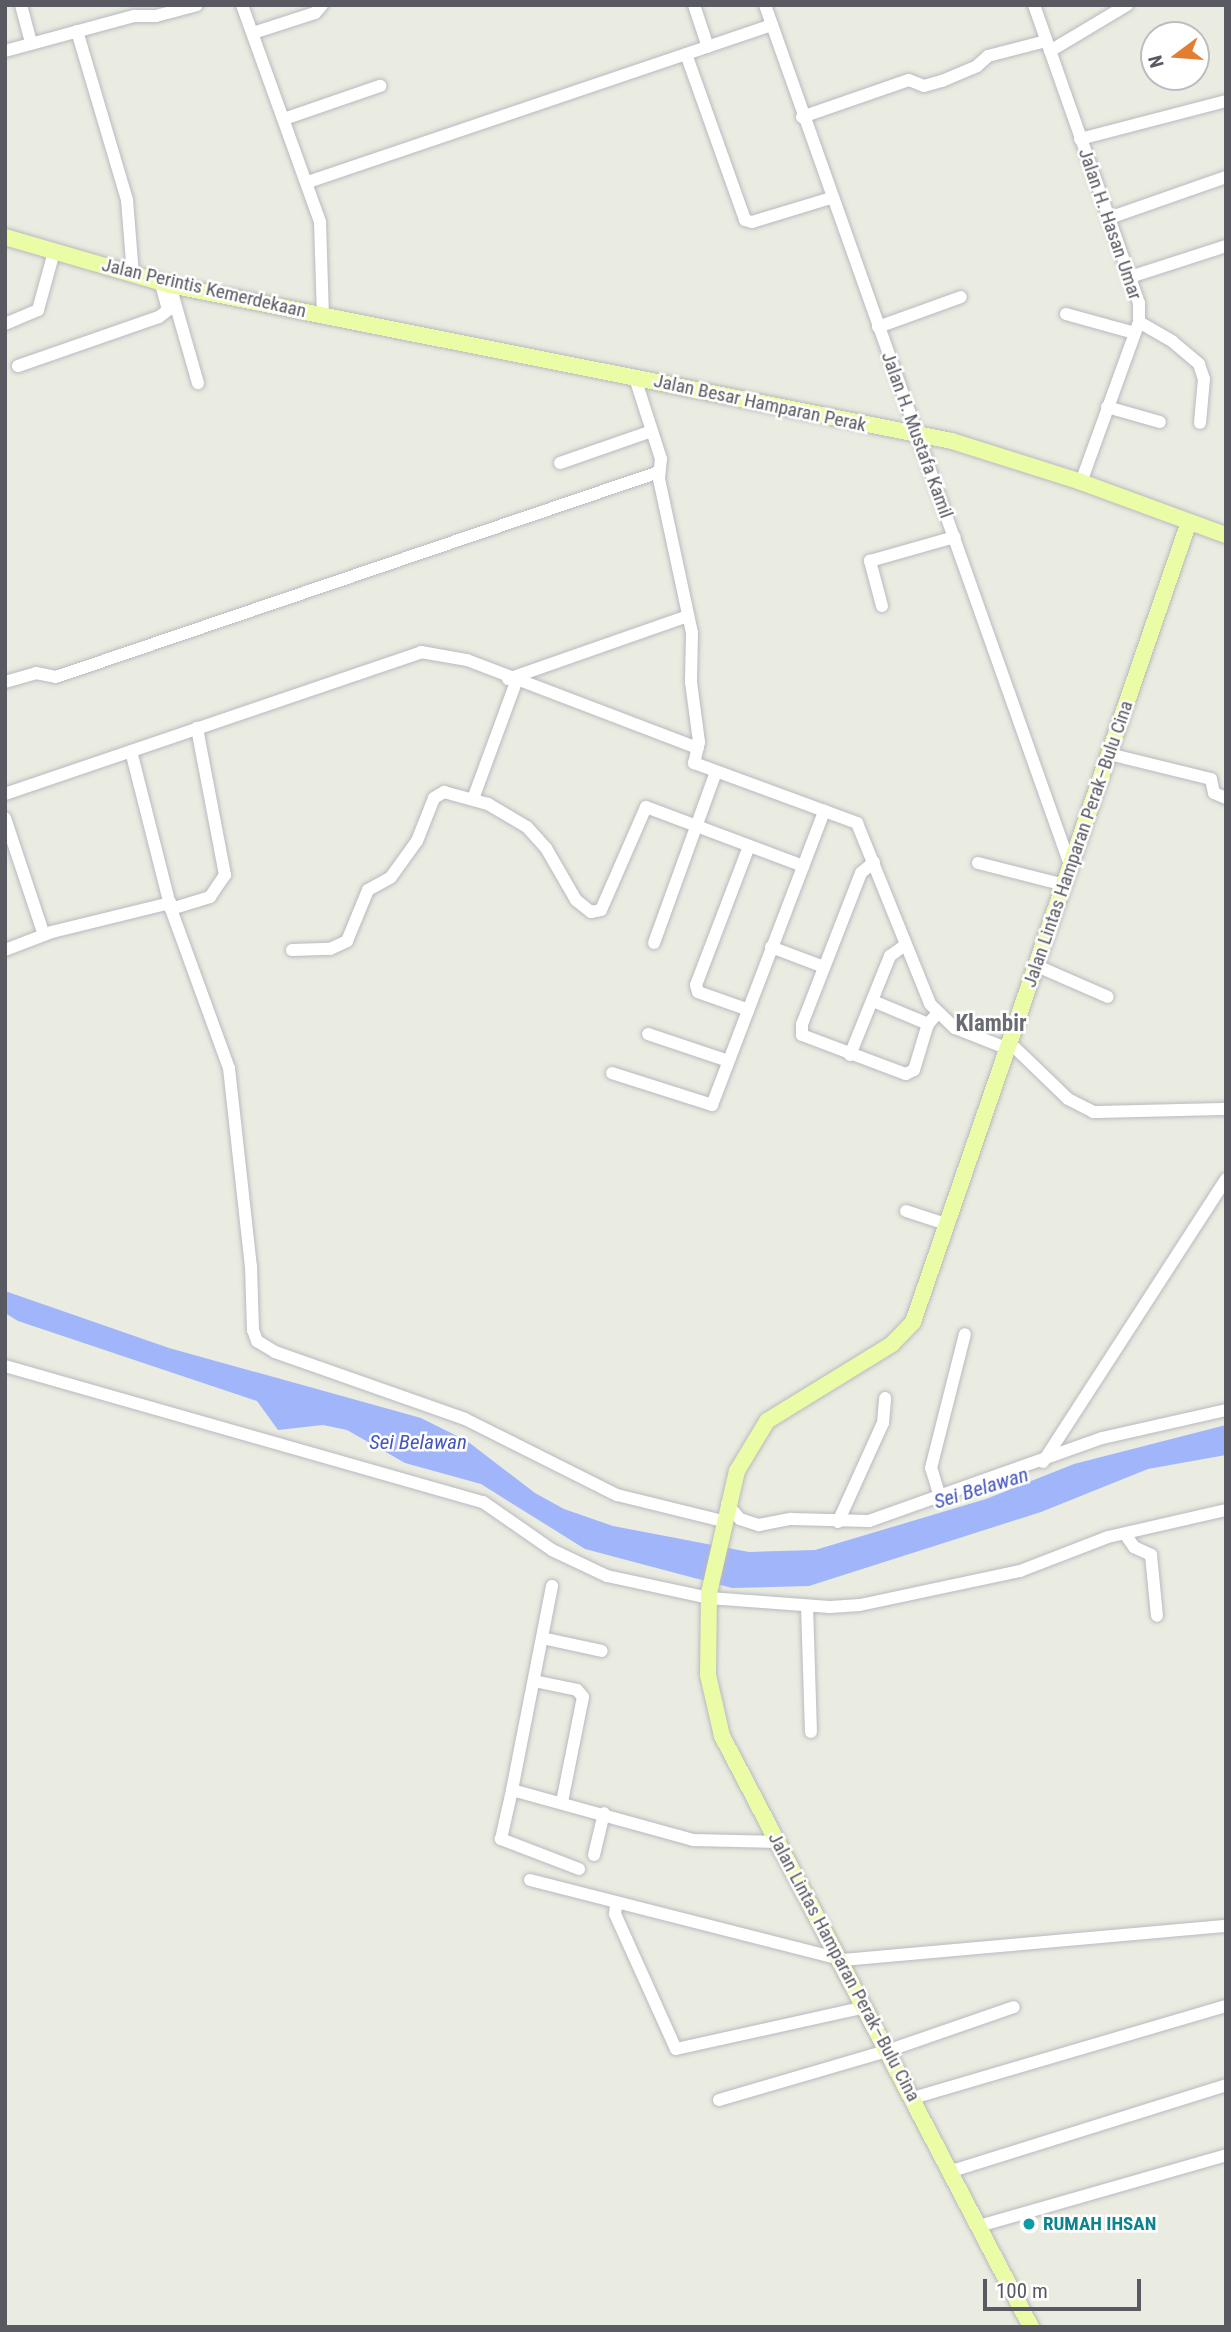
<!DOCTYPE html>
<html>
<head>
<meta charset="utf-8">
<style>
  body { margin:0 }
  #map { position:relative; width:1231px; height:2332px; overflow:hidden; background:#eaece1; font-family:"Roboto Condensed",sans-serif }
  div>[style] { position:absolute }
  [style*='--x'] { left:calc(var(--x)*1px); top:calc(var(--y)*1px); width:calc(var(--w)*1px); rotate:calc(var(--a)*1deg) }
  .water>* { inset:0; background:#a1b5fb }
  .roads { filter:drop-shadow(0 0 2px #b9b9bf) drop-shadow(0 0 2px #b9b9bf) }
  .minor>* { height:12px; margin:-6px; padding:0 6px; transform-origin:6px; border-radius:6px; background:#fff }
  .major>* { height:16px; margin:-8px; padding:0 8px; transform-origin:8px; border-radius:8px; background:#ebfca6 }
  .dots>* { width:19px; height:19px; translate:-50% -50%; box-sizing:border-box; border:4px solid #fff; border-radius:50% }
  span { translate:-50% -50%; white-space:nowrap; text-align:center; line-height:1.15; -webkit-text-stroke:5px #fff; paint-order:stroke }
  .street-label { font-size:19px; color:#595a61 }
  .culture-label { font-size:19px; color:#0d838f; font-weight:700 }
  .left { translate:0 -50%; text-align:left }
  .water-label { font-size:21px; color:#4556bd; font-style:italic }
  .quarter-label { font-size:23px; color:#6a6c73; font-weight:700 }
  .frame { position:absolute; inset:0; border:7px solid #595a61; pointer-events:none }
  .north { position:absolute; left:1140px; top:21px; width:70px; height:70px; box-sizing:border-box; background:#fff; border:2px solid #bdbdc0; border-radius:50%; rotate:254deg; font-size:19px; font-weight:700; line-height:28px; text-align:center; color:#595a61 }
  .north::after { content:''; display:block; margin:auto; width:24px; height:32px; background:#e27d31; clip-path:polygon(50% 0,100% 100%,50% 72%,0 100%) }
  .scale { position:absolute; left:983px; top:2279px; width:158px; height:32px; box-sizing:border-box; border:4px solid #595a61; border-top:0; padding-left:9px; font-size:21px; line-height:24px; white-space:nowrap; color:#595a61; -webkit-text-stroke:5px #fff; paint-order:stroke }
</style>
</head>
<body>
<div id="map">
  <div class="water">
    <div style="clip-path:polygon(5px 1291px,169px 1348px,421px 1418px,467px 1441px,535px 1493px,564px 1509px,613px 1526px,749px 1552px,815px 1550px,986px 1499px,1074px 1464px,1226px 1425px,1226px 1455px,1148px 1469px,1041px 1512px,809px 1586px,732px 1588px,585px 1549px,481px 1484px,405px 1463px,347px 1430px,323px 1425px,278px 1430px,257px 1401px,18px 1321px,5px 1313px)"></div>
  </div>
  <div class="roads">
    <div class="minor">
      <div style="--x:21;--y:5;--w:39;--a:75"></div>
      <div style="--x:242;--y:5;--w:231;--a:70.2"></div>
      <div style="--x:320;--y:222;--w:93;--a:88.2"></div>
      <div style="--x:694;--y:5;--w:44;--a:71.6"></div>
      <div style="--x:765;--y:5;--w:912;--a:70.47"></div>
      <div style="--x:1034;--y:5;--w:316;--a:70.6"></div>
      <div style="--x:1139;--y:303;--w:19;--a:90"></div>
      <div style="--x:1139;--y:322;--w:170;--a:109.9"></div>
      <div style="--x:77;--y:31;--w:176;--a:73.5"></div>
      <div style="--x:127;--y:200;--w:75;--a:85.4"></div>
      <div style="--x:253;--y:33;--w:65;--a:-17.9"></div>
      <div style="--x:315;--y:13;--w:11;--a:-49"></div>
      <div style="--x:5;--y:51;--w:134;--a:-15.2"></div>
      <div style="--x:134;--y:16;--w:22;--a:0"></div>
      <div style="--x:156;--y:16;--w:42;--a:-15"></div>
      <div style="--x:1050;--y:51;--w:90;--a:-30.9"></div>
      <div style="--x:686;--y:54;--w:176;--a:70.4"></div>
      <div style="--x:745;--y:220;--w:7;--a:16"></div>
      <div style="--x:752;--y:222;--w:83;--a:-16.9"></div>
      <div style="--x:802;--y:117;--w:113;--a:-19.1"></div>
      <div style="--x:909;--y:80;--w:16;--a:22"></div>
      <div style="--x:924;--y:86;--w:19;--a:-16"></div>
      <div style="--x:942;--y:81;--w:38;--a:-23"></div>
      <div style="--x:977;--y:66;--w:15;--a:-42"></div>
      <div style="--x:988;--y:56;--w:60;--a:-14.5"></div>
      <div style="--x:284;--y:119;--w:102;--a:-19"></div>
      <div style="--x:1080;--y:139;--w:151;--a:-14.6"></div>
      <div style="--x:308;--y:182;--w:490;--a:-18.7"></div>
      <div style="--x:1109;--y:218;--w:124;--a:-19.3"></div>
      <div style="--x:1130;--y:277;--w:101;--a:-17.9"></div>
      <div style="--x:171;--y:289;--w:98;--a:74"></div>
      <div style="--x:1066;--y:314;--w:67;--a:15.5"></div>
      <div style="--x:1139;--y:322;--w:39;--a:30"></div>
      <div style="--x:1173;--y:342;--w:34;--a:40"></div>
      <div style="--x:1199;--y:364;--w:16;--a:72"></div>
      <div style="--x:1204;--y:379;--w:44;--a:95.2"></div>
      <div style="--x:5;--y:324;--w:36;--a:-23"></div>
      <div style="--x:38;--y:310;--w:60;--a:-74.6"></div>
      <div style="--x:878;--y:327;--w:88;--a:-19.9"></div>
      <div style="--x:18;--y:366;--w:149;--a:-19.2"></div>
      <div style="--x:159;--y:317;--w:11;--a:-38"></div>
      <div style="--x:168;--y:310;--w:28;--a:-105"></div>
      <div style="--x:635;--y:378;--w:85;--a:72.2"></div>
      <div style="--x:661;--y:459;--w:20;--a:96"></div>
      <div style="--x:659;--y:479;--w:157;--a:77.9"></div>
      <div style="--x:692;--y:633;--w:49;--a:91.2"></div>
      <div style="--x:691;--y:682;--w:61;--a:82.4"></div>
      <div style="--x:699;--y:742;--w:22;--a:103"></div>
      <div style="--x:694;--y:763;--w:174;--a:20.2"></div>
      <div style="--x:857;--y:823;--w:195;--a:68"></div>
      <div style="--x:930;--y:1004;--w:35;--a:44"></div>
      <div style="--x:955;--y:1028;--w:55;--a:21.4"></div>
      <div style="--x:1107;--y:407;--w:55;--a:15.8"></div>
      <div style="--x:560;--y:463;--w:97;--a:-19.2"></div>
      <div style="--x:882;--y:606;--w:47;--a:-104.9"></div>
      <div style="--x:870;--y:561;--w:88;--a:-15.8"></div>
      <div style="--x:508;--y:679;--w:191;--a:-19.3"></div>
      <div style="--x:5;--y:682;--w:32;--a:-16"></div>
      <div style="--x:36;--y:673;--w:20;--a:11"></div>
      <div style="--x:56;--y:677;--w:637;--a:-18.78"></div>
      <div style="--x:131;--y:751;--w:163;--a:75.8"></div>
      <div style="--x:171;--y:909;--w:169;--a:70"></div>
      <div style="--x:229;--y:1068;--w:199;--a:83.7"></div>
      <div style="--x:251;--y:1266;--w:64;--a:88.2"></div>
      <div style="--x:253;--y:1330;--w:12;--a:70"></div>
      <div style="--x:257;--y:1341;--w:21;--a:31"></div>
      <div style="--x:275;--y:1352;--w:201;--a:19.4"></div>
      <div style="--x:465;--y:1419;--w:170;--a:26.6"></div>
      <div style="--x:617;--y:1495;--w:109;--a:13.8"></div>
      <div style="--x:1109;--y:754;--w:105;--a:13.8"></div>
      <div style="--x:1211;--y:779;--w:14;--a:78"></div>
      <div style="--x:1214;--y:793;--w:13;--a:23"></div>
      <div style="--x:5;--y:794;--w:440;--a:-18.8"></div>
      <div style="--x:421;--y:652;--w:47;--a:9.9"></div>
      <div style="--x:467;--y:660;--w:247;--a:20.9"></div>
      <div style="--x:473;--y:799;--w:125;--a:-69.8"></div>
      <div style="--x:5;--y:818;--w:123;--a:71.6"></div>
      <div style="--x:874;--y:862;--w:17;--a:140"></div>
      <div style="--x:861;--y:873;--w:162;--a:111.3"></div>
      <div style="--x:802;--y:1024;--w:11;--a:90"></div>
      <div style="--x:802;--y:1035;--w:111;--a:20.6"></div>
      <div style="--x:906;--y:1074;--w:9;--a:-27"></div>
      <div style="--x:914;--y:1070;--w:48;--a:-73.1"></div>
      <div style="--x:928;--y:1024;--w:13;--a:-48"></div>
      <div style="--x:978;--y:863;--w:90;--a:14.2"></div>
      <div style="--x:171;--y:909;--w:41;--a:-17.1"></div>
      <div style="--x:210;--y:897;--w:27;--a:-56"></div>
      <div style="--x:225;--y:875;--w:150;--a:-100.8"></div>
      <div style="--x:654;--y:943;--w:182;--a:-70.1"></div>
      <div style="--x:771;--y:947;--w:57;--a:20.7"></div>
      <div style="--x:5;--y:950;--w:50;--a:-21"></div>
      <div style="--x:52;--y:932;--w:122;--a:-13.8"></div>
      <div style="--x:292;--y:950;--w:38;--a:-2"></div>
      <div style="--x:330;--y:949;--w:19;--a:-25"></div>
      <div style="--x:347;--y:941;--w:55;--a:-67.6"></div>
      <div style="--x:368;--y:890;--w:26;--a:-29"></div>
      <div style="--x:391;--y:877;--w:44;--a:-54.2"></div>
      <div style="--x:417;--y:841;--w:46;--a:-68.4"></div>
      <div style="--x:434;--y:798;--w:12;--a:-31"></div>
      <div style="--x:444;--y:792;--w:46;--a:15.3"></div>
      <div style="--x:488;--y:804;--w:45;--a:30.5"></div>
      <div style="--x:527;--y:827;--w:28;--a:48"></div>
      <div style="--x:546;--y:848;--w:60;--a:60"></div>
      <div style="--x:576;--y:900;--w:19;--a:39"></div>
      <div style="--x:591;--y:912;--w:10;--a:-11"></div>
      <div style="--x:601;--y:910;--w:112;--a:-66.4"></div>
      <div style="--x:646;--y:807;--w:168;--a:20.6"></div>
      <div style="--x:1037;--y:966;--w:77;--a:23.6"></div>
      <div style="--x:873;--y:1001;--w:60;--a:22.7"></div>
      <div style="--x:746;--y:1009;--w:51;--a:-160.5"></div>
      <div style="--x:698;--y:992;--w:7;--a:-106"></div>
      <div style="--x:696;--y:985;--w:149;--a:-69.1"></div>
      <div style="--x:648;--y:1034;--w:84;--a:18.6"></div>
      <div style="--x:1008;--y:1041;--w:83;--a:44"></div>
      <div style="--x:1068;--y:1099;--w:28;--a:27"></div>
      <div style="--x:1093;--y:1112;--w:133;--a:-1.3"></div>
      <div style="--x:850;--y:1055;--w:107;--a:-68"></div>
      <div style="--x:890;--y:956;--w:17;--a:-36"></div>
      <div style="--x:612;--y:1073;--w:105;--a:17.7"></div>
      <div style="--x:712;--y:1105;--w:315;--a:-69.1"></div>
      <div style="--x:906;--y:1211;--w:42;--a:18"></div>
      <div style="--x:5;--y:1366;--w:497;--a:15.9"></div>
      <div style="--x:483;--y:1502;--w:84;--a:34.8"></div>
      <div style="--x:552;--y:1550;--w:61;--a:25.3"></div>
      <div style="--x:607;--y:1576;--w:104;--a:12.2"></div>
      <div style="--x:709;--y:1598;--w:121;--a:4.3"></div>
      <div style="--x:830;--y:1607;--w:30;--a:-4"></div>
      <div style="--x:860;--y:1605;--w:164;--a:-12"></div>
      <div style="--x:1020;--y:1571;--w:94;--a:-21.1"></div>
      <div style="--x:1108;--y:1537;--w:121;--a:-12.9"></div>
      <div style="--x:1043;--y:1462;--w:337;--a:-57.1"></div>
      <div style="--x:940;--y:1497;--w:30;--a:-107"></div>
      <div style="--x:931;--y:1468;--w:138;--a:-75.8"></div>
      <div style="--x:727;--y:1504;--w:20;--a:49"></div>
      <div style="--x:740;--y:1519;--w:20;--a:18"></div>
      <div style="--x:759;--y:1525;--w:33;--a:-11"></div>
      <div style="--x:791;--y:1519;--w:78;--a:1.5"></div>
      <div style="--x:869;--y:1521;--w:247;--a:-19.6"></div>
      <div style="--x:1102;--y:1438;--w:127;--a:-12.7"></div>
      <div style="--x:838;--y:1522;--w:109;--a:-65.6"></div>
      <div style="--x:883;--y:1423;--w:25;--a:-85"></div>
      <div style="--x:1125;--y:1534;--w:16;--a:55"></div>
      <div style="--x:1134;--y:1547;--w:19;--a:25"></div>
      <div style="--x:1151;--y:1555;--w:61;--a:84.4"></div>
      <div style="--x:807;--y:1606;--w:126;--a:88.2"></div>
      <div style="--x:542;--y:1638;--w:61;--a:12.2"></div>
      <div style="--x:534;--y:1681;--w:44;--a:11.8"></div>
      <div style="--x:577;--y:1690;--w:9;--a:49"></div>
      <div style="--x:583;--y:1697;--w:107;--a:101.3"></div>
      <div style="--x:512;--y:1790;--w:208;--a:-78.9"></div>
      <div style="--x:594;--y:1855;--w:43;--a:-76.6"></div>
      <div style="--x:579;--y:1869;--w:84;--a:-159"></div>
      <div style="--x:501;--y:1839;--w:50;--a:-77.3"></div>
      <div style="--x:512;--y:1790;--w:188;--a:15.4"></div>
      <div style="--x:693;--y:1840;--w:87;--a:1.3"></div>
      <div style="--x:530;--y:1880;--w:323;--a:14.3"></div>
      <div style="--x:843;--y:1960;--w:385;--a:-5.1"></div>
      <div style="--x:616;--y:1905;--w:9;--a:96"></div>
      <div style="--x:615;--y:1914;--w:148;--a:65.7"></div>
      <div style="--x:676;--y:2049;--w:195;--a:-12.5"></div>
      <div style="--x:913;--y:2098;--w:326;--a:-16.4"></div>
      <div style="--x:719;--y:2100;--w:175;--a:-16.3"></div>
      <div style="--x:887;--y:2051;--w:134;--a:-19.1"></div>
      <div style="--x:952;--y:2171;--w:287;--a:-17.4"></div>
      <div style="--x:979;--y:2226;--w:257;--a:-16"></div>
    </div>
    <div class="major">
      <div style="--x:5;--y:237;--w:172;--a:16.2"></div>
      <div style="--x:170;--y:285;--w:797;--a:11.28"></div>
      <div style="--x:952;--y:441;--w:135;--a:17.6"></div>
      <div style="--x:1081;--y:482;--w:154;--a:20.1"></div>
      <div style="--x:1031;--y:2327;--w:667;--a:-117.6"></div>
      <div style="--x:722;--y:1736;--w:63;--a:-102.9"></div>
      <div style="--x:708;--y:1675;--w:82;--a:-89.3"></div>
      <div style="--x:709;--y:1593;--w:125;--a:-77.1"></div>
      <div style="--x:737;--y:1471;--w:58;--a:-59"></div>
      <div style="--x:767;--y:1421;--w:147;--a:-31.6"></div>
      <div style="--x:892;--y:1344;--w:30;--a:-46"></div>
      <div style="--x:913;--y:1322;--w:846;--a:-70.97"></div>
    </div>
  </div>
  <div class="dots">
    <div style="left:1029px;top:2224px;background:#0f9aa8"></div>
  </div>
  <div class="street-label">
    <span style="left:1110px;top:224px;rotate:71deg">Jalan H. Hasan Umar</span>
    <span style="left:204px;top:288px;rotate:13deg">Jalan Perintis Kemerdekaan</span>
    <span style="left:760px;top:403px;rotate:12deg">Jalan Besar Hamparan Perak</span>
    <span style="left:917px;top:435px;rotate:70deg">Jalan H. Mustafa Kamil</span>
    <span style="left:1078px;top:844px;rotate:-71deg">Jalan Lintas Hamparan Perak–Bulu Cina</span>
    <span style="left:844px;top:1967px;rotate:62deg">Jalan Lintas Hamparan Perak–Bulu Cina</span>
  </div>
  <div class="culture-label">
    <span class="left" style="left:1043px;top:2224px">RUMAH IHSAN</span>
  </div>
  <div class="water-label">
    <span style="left:418px;top:1442px">Sei Belawan</span>
    <span style="left:981px;top:1488px;rotate:-17deg">Sei Belawan</span>
  </div>
  <div class="quarter-label">
    <span style="left:991px;top:1024px">Klambir</span>
  </div>
  <div class="frame"></div>
  <div class="north">N</div>
  <div class="scale">100 m</div>
</div>
</body>
</html>
